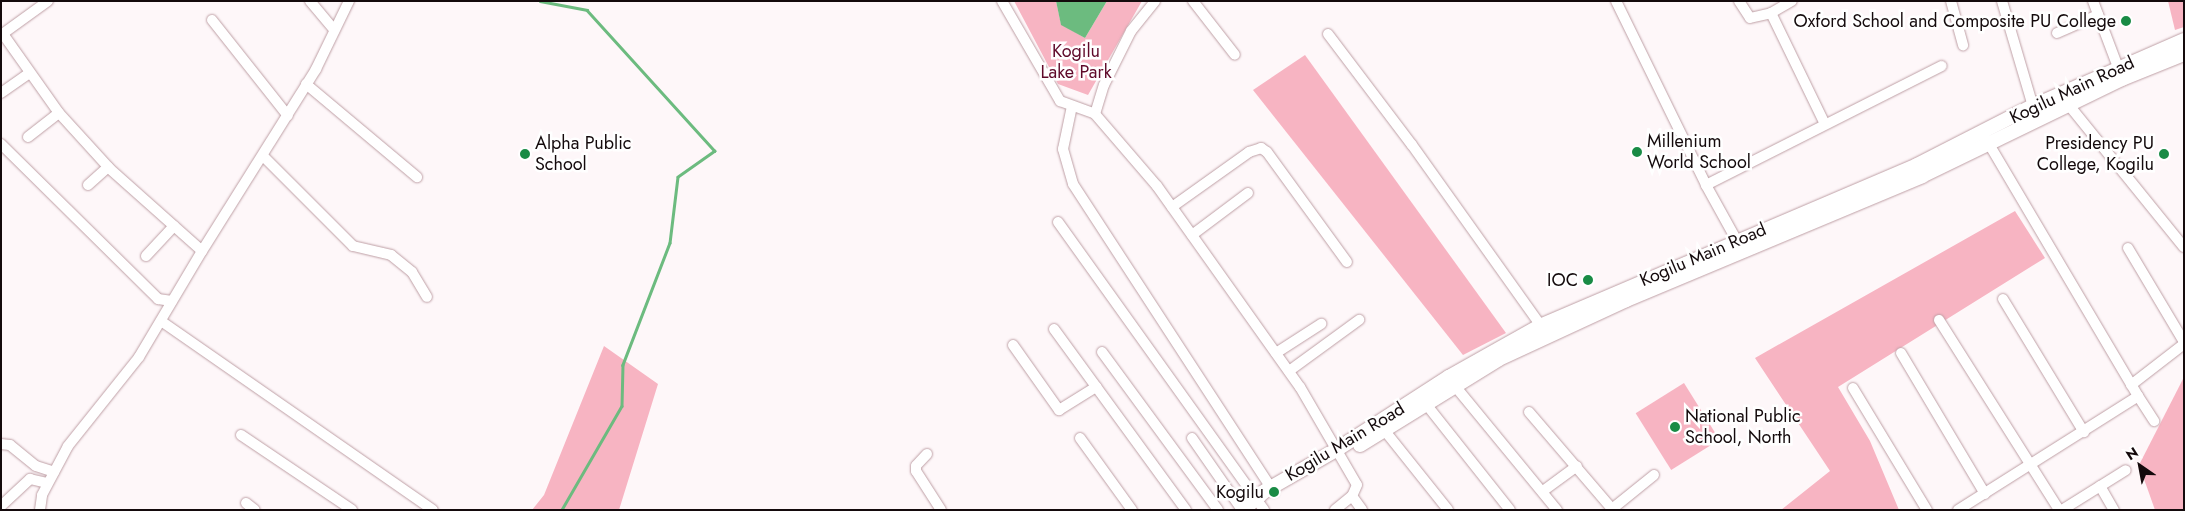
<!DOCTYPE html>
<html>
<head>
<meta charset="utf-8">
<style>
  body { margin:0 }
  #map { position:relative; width:2185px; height:511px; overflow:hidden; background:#fef7f9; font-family:Jost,sans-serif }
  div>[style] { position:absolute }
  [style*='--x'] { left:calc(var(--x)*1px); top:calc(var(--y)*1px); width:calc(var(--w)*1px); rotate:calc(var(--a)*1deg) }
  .green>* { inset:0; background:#f7b4c2; transform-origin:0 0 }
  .water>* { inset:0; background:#6cbb7f }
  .stream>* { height:2.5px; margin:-1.25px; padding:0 1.25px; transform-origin:1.25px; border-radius:1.25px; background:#6cbb7f }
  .roads { filter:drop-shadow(0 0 1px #be9fa5) drop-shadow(0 0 1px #be9fa5) }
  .minor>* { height:10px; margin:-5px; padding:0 5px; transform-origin:5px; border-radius:5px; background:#fff }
  .secondary>* { height:14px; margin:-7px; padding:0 7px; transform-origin:7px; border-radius:7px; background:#fff }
  .dots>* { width:14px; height:14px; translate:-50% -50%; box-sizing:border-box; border:2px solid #fff; border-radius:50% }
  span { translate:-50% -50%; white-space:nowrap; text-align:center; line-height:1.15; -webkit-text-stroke:5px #fff; paint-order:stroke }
  .poi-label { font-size:18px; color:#140a0c }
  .right { translate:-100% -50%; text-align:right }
  .left { translate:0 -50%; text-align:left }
  .park-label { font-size:18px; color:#5f0a2a }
  .street-label { font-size:18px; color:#140a0c }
  .frame { position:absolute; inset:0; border:2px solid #140a0c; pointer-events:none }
  .north { position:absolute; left:2115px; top:441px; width:50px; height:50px; -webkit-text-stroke:4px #fff; paint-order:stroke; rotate:327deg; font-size:14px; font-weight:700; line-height:20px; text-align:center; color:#140a0c }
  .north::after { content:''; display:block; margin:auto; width:18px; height:22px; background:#140a0c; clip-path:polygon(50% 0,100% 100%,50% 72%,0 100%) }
</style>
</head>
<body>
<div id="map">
  <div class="green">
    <div style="clip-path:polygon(1014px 1px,1056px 1px,1061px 24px,1085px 38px,1107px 1px,1142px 1px,1088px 95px,1058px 84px)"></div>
    <div style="clip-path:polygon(2168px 1px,2184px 1px,2184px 27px,2175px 30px)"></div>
    <div style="clip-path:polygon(1305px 55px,1506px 333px,1463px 355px,1253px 90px)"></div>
    <div style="clip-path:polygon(2015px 211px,2045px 258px,1838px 387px,1870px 441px,1899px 510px,1781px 510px,1830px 471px,1755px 358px)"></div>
    <div style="clip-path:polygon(604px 346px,658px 384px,619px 510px,532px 510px,544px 495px)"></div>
    <div style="clip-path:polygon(2184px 377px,2184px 510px,2155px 510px,2139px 465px)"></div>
    <div style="left:1684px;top:383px;width:67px;height:57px;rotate:58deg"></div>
  </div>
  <div class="water">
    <div style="clip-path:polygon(1056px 1px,1107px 1px,1085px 38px,1061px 25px)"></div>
  </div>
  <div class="stream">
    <div style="--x:540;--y:1;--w:48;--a:10.8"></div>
    <div style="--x:587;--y:10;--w:190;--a:47.8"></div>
    <div style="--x:715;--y:151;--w:45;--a:144.9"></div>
    <div style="--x:678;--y:177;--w:66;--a:96.9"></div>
    <div style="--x:670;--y:243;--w:131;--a:111.1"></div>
    <div style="--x:623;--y:365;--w:41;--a:91.4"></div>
    <div style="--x:622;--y:406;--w:120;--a:120"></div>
  </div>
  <div class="roads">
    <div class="minor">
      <div style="--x:310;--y:1;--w:38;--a:50"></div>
      <div style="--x:1002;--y:1;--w:116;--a:59.9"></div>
      <div style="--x:1060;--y:101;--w:37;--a:20"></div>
      <div style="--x:1095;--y:114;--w:95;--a:49.3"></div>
      <div style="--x:1157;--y:186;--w:247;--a:54.6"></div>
      <div style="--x:1300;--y:387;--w:113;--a:59.8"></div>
      <div style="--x:1357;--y:485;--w:12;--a:114"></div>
      <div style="--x:1352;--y:496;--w:22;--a:141"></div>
      <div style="--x:1193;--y:1;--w:68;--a:52.1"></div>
      <div style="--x:1616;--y:1;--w:205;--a:63.9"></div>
      <div style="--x:1739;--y:1;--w:20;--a:57"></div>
      <div style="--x:1750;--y:18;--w:22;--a:-13"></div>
      <div style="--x:1771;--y:13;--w:123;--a:64.1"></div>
      <div style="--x:1951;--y:1;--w:46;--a:74.7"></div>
      <div style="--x:2002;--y:1;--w:109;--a:73.6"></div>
      <div style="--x:2093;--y:1;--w:79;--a:69.3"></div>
      <div style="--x:1771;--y:13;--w:24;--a:-30"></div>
      <div style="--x:212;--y:20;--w:122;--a:51.6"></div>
      <div style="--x:2057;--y:33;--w:45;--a:-23.7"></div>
      <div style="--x:3;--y:34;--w:97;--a:54.7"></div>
      <div style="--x:59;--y:113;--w:76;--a:47.7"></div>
      <div style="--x:110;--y:169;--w:123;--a:41.7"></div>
      <div style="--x:1328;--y:34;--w:139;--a:52.9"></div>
      <div style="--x:1412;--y:145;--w:227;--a:54.5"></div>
      <div style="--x:1;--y:35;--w:58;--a:-35.9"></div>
      <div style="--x:306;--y:84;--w:145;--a:40"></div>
      <div style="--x:1;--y:93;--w:35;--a:-35"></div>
      <div style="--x:2068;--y:104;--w:184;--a:51"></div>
      <div style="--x:1072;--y:106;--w:44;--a:101.8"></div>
      <div style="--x:1063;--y:149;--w:36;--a:74"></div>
      <div style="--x:1073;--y:184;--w:368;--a:56.9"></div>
      <div style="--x:1095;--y:114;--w:30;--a:-73"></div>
      <div style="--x:1104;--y:85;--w:60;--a:-63.4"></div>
      <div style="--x:1131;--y:31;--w:38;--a:-51"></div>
      <div style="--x:28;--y:137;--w:39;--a:-38"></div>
      <div style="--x:1986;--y:139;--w:299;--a:59.4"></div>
      <div style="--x:1;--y:144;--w:221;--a:44.6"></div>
      <div style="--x:158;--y:299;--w:14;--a:8"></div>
      <div style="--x:264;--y:157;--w:126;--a:45"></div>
      <div style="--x:353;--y:246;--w:39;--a:13"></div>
      <div style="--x:391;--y:255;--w:27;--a:39"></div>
      <div style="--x:412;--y:272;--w:29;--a:59"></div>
      <div style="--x:88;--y:185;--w:27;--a:-42"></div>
      <div style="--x:1172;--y:207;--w:95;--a:-35.5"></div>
      <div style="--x:1249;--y:152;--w:13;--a:-18"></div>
      <div style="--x:1261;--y:148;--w:7;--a:34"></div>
      <div style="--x:1267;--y:152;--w:136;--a:54"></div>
      <div style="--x:1058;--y:222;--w:354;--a:54.4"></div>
      <div style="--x:1192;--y:235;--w:70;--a:-36.9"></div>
      <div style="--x:1737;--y:241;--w:64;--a:-119"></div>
      <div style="--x:1706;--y:185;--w:264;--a:-26.8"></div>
      <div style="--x:2128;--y:248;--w:109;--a:59.2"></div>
      <div style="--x:146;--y:256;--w:41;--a:-47"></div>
      <div style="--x:2003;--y:299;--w:156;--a:58.7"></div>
      <div style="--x:1939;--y:320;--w:225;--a:57.7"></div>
      <div style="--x:161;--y:321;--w:331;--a:34.8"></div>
      <div style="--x:1054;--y:329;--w:224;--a:53.9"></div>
      <div style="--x:1013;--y:345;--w:80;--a:54.7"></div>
      <div style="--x:1059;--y:410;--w:44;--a:-31.9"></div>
      <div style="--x:1102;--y:352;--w:196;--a:53.7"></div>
      <div style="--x:1276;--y:353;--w:54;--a:-32.8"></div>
      <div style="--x:1901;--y:353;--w:164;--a:59.2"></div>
      <div style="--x:1289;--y:371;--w:87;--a:-36.1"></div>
      <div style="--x:2131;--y:385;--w:67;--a:-37.7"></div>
      <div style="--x:1455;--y:386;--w:161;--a:50.6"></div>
      <div style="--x:1853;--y:388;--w:143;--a:58.8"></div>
      <div style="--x:1426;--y:404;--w:135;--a:51.6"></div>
      <div style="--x:1529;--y:412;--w:129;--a:49.4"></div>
      <div style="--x:1385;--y:431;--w:101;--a:51.4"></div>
      <div style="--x:241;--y:435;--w:134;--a:34"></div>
      <div style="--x:1080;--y:438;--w:89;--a:54.2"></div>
      <div style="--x:1192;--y:438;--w:88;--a:55.2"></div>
      <div style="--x:1;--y:444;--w:9;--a:6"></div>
      <div style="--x:10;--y:445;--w:33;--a:39"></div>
      <div style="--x:36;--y:466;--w:19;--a:18"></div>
      <div style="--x:927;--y:454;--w:16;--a:133"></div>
      <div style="--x:916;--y:466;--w:5;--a:90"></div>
      <div style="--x:916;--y:471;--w:46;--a:57.3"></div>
      <div style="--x:2100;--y:486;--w:28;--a:60"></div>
      <div style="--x:1543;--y:491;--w:42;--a:-36.3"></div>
      <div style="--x:1352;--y:496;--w:17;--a:54"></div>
      <div style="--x:246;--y:503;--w:11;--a:38"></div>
      <div style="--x:1;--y:506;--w:40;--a:-43"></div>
      <div style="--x:30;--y:479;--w:18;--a:13"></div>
      <div style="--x:1612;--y:509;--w:54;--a:-39"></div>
      <div style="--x:40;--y:510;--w:15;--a:-82"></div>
      <div style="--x:42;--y:495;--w:55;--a:-62"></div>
      <div style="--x:68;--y:446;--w:114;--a:-51.4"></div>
      <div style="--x:139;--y:357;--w:123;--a:-59.3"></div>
      <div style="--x:202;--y:251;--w:215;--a:-57.9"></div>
      <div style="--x:316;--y:69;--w:76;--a:-64.1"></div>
      <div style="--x:1958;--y:510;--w:213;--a:-32.3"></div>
      <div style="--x:2138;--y:396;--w:30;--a:57"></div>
      <div style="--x:2062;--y:510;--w:75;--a:-32"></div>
    </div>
    <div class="secondary">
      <div style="--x:1360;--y:445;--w:163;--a:-31.7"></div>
      <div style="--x:1499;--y:359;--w:140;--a:-24.9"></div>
      <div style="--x:1626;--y:300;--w:321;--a:-22.7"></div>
      <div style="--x:1922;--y:176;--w:222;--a:-25.9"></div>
      <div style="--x:2122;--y:79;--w:67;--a:-22"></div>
      <div style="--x:1243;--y:510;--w:29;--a:-41"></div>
      <div style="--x:1265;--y:491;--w:82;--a:-30"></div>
      <div style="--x:1336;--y:450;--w:135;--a:-32.9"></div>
      <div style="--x:1449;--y:377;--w:104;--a:-29.3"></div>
      <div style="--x:1540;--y:326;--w:410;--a:-23.1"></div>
      <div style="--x:1917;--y:165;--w:130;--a:-27"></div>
      <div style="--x:2033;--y:106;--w:165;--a:-23.6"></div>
    </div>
  </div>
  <div class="dots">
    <div style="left:2126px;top:21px;background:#198b45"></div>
    <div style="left:1637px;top:152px;background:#198b45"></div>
    <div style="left:525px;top:154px;background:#198b45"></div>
    <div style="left:2164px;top:154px;background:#198b45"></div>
    <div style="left:1588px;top:280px;background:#198b45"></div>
    <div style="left:1675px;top:427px;background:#198b45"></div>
    <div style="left:1274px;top:492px;background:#198b45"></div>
  </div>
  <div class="poi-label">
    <span class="right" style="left:2116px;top:21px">Oxford School and Composite PU College</span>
    <span class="left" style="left:1647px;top:152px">Millenium<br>World School</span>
    <span class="left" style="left:535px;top:154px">Alpha Public<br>School</span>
    <span class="right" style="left:2154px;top:154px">Presidency PU<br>College, Kogilu</span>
    <span class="right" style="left:1578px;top:280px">IOC</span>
    <span class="left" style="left:1685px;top:427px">National Public<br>School, North</span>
    <span class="right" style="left:1264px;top:492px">Kogilu</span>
  </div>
  <div class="park-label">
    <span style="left:1076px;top:62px">Kogilu<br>Lake Park</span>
  </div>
  <div class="street-label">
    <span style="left:2072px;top:90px;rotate:-25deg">Kogilu Main Road</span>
    <span style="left:1703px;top:255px;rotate:-23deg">Kogilu Main Road</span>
    <span style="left:1345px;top:442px;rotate:-31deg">Kogilu Main Road</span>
  </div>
  <div class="frame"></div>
  <div class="north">N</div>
</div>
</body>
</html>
